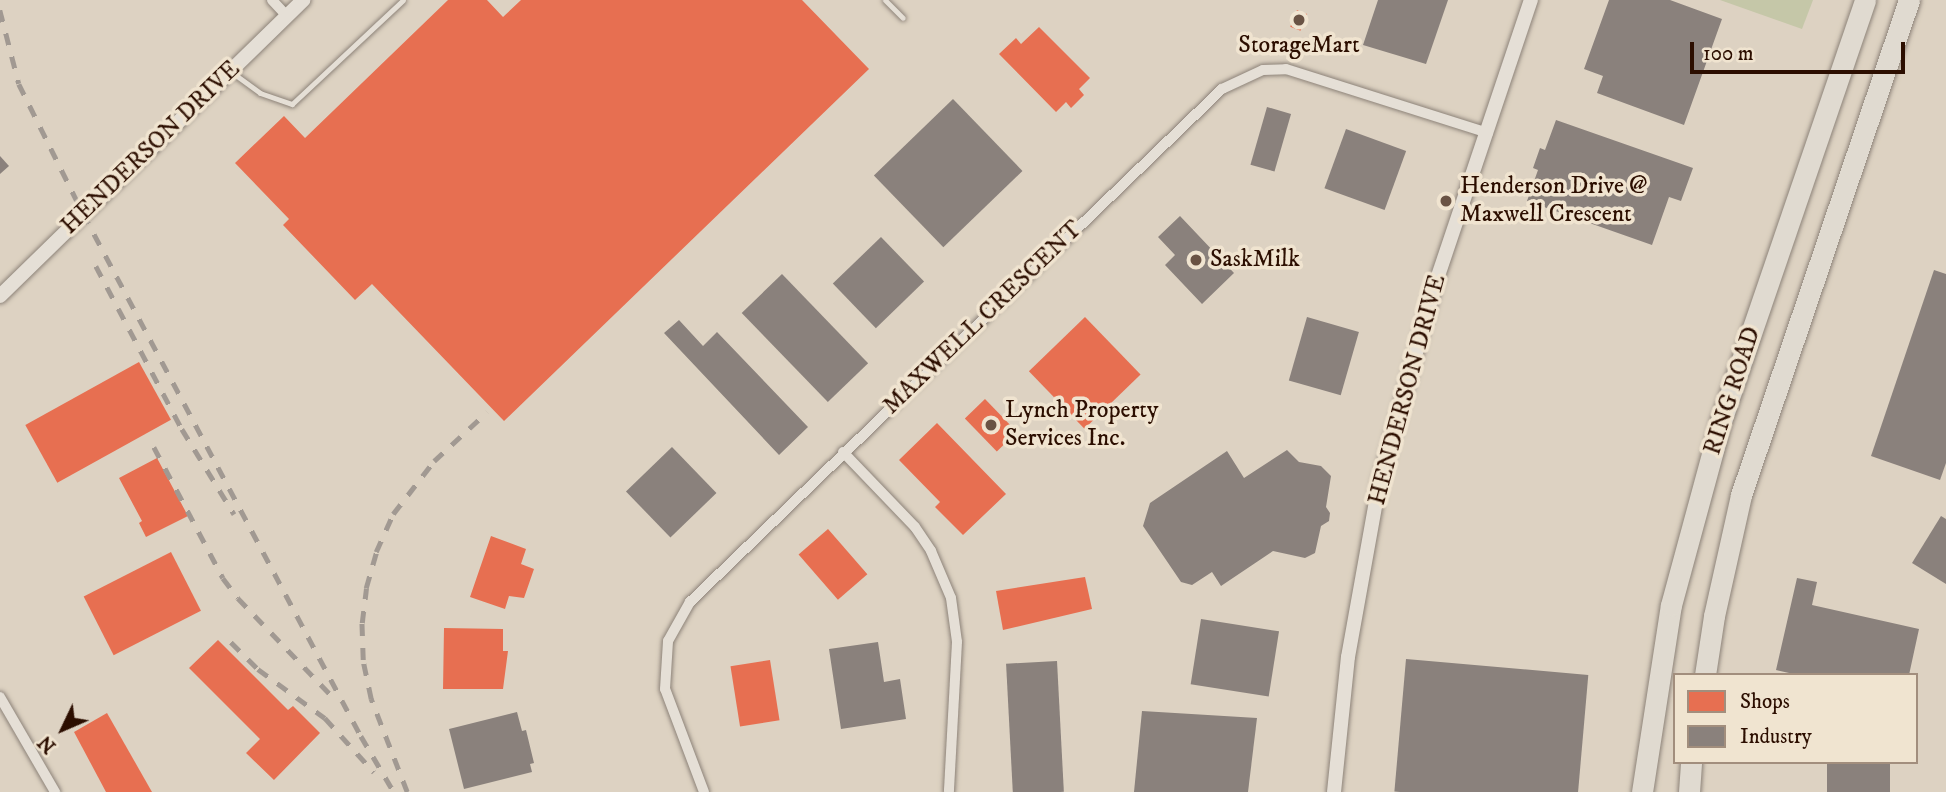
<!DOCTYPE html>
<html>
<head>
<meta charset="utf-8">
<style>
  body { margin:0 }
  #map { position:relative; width:1946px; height:792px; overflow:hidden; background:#ddd2c2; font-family:"IM FELL DW Pica",serif }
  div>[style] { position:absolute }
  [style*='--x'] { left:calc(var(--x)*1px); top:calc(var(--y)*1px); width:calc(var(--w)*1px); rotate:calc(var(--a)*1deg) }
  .green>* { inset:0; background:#c5c7a8 }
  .shops>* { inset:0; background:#e76f51; transform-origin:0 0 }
  .industry>* { inset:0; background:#8a817c; transform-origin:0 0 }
  .roads { filter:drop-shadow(0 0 2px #8d8379) drop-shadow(0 0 2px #8d8379) }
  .service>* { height:5px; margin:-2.5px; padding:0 2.5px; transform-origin:2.5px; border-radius:2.5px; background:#e5dfd6 }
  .minor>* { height:10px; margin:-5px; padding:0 5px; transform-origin:5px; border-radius:5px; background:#e5dfd6 }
  .tertiary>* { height:14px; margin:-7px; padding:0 7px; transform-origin:7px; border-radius:7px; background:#e5dfd6 }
  .motorway>* { height:21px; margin:-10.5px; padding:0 10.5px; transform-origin:10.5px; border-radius:10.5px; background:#e0dad0 }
  .rail>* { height:4.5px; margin-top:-2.25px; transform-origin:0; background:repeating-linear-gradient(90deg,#a19992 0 12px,transparent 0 24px) }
  .dots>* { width:19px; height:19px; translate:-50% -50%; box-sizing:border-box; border:4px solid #f0e4d0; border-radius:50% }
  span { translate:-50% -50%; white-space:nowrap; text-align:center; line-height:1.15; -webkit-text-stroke:7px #f0e4d0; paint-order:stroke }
  .poi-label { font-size:24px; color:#2c0e00 }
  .left { translate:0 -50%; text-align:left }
  .street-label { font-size:24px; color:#2c0e00 }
  .legend { position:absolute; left:1673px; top:673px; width:245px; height:91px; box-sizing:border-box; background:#f0e4d0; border:2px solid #a28e7d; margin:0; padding:9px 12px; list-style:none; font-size:21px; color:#2c0e00 }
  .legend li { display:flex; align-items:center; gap:14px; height:35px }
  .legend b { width:35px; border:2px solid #a28e7d }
  .north { position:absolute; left:28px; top:694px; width:70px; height:70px; -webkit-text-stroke:5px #f0e4d0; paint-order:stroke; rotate:226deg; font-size:19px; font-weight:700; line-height:28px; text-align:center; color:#2c0e00 }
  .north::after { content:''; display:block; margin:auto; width:24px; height:32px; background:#2c0e00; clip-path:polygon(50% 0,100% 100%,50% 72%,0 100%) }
  .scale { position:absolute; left:1690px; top:42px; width:215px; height:32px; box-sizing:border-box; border:4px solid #2c0e00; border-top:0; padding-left:9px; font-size:21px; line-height:24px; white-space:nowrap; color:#2c0e00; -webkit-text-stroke:5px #f0e4d0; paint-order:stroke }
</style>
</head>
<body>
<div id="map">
  <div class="green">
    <div style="clip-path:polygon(1720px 0,1813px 0,1802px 29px)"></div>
  </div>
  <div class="shops">
    <div style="clip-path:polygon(448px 0,487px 0,503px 17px,521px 0,802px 0,869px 69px,504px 421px,372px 284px,355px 300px,283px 225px,289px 219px,235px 163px,284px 116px,305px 138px)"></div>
    <div style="left:1297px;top:10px;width:11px;height:18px;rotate:22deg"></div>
    <div style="clip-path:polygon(1039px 27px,1090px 78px,1079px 89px,1084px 95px,1071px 108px,1066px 102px,1056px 112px,999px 54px,1016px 38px,1021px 44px)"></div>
    <div style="left:1085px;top:317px;width:80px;height:78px;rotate:46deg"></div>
    <div style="left:139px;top:362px;width:66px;height:130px;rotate:61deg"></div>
    <div style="left:985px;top:399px;width:46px;height:28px;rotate:46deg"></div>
    <div style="clip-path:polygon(937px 423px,1006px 494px,963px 535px,935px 507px,940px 502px,899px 460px)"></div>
    <div style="clip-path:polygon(157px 458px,188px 516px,146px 537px,139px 523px,142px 521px,119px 478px)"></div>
    <div style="left:828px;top:529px;width:60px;height:39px;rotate:49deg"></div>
    <div style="clip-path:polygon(491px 536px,526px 549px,521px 564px,534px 569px,524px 598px,509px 596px,505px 609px,470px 597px)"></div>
    <div style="left:171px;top:552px;width:66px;height:98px;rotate:63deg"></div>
    <div style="clip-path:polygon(1085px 577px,1092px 609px,1003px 630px,996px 591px)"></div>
    <div style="clip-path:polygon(444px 628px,503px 629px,503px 651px,508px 651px,503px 689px,443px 689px)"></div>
    <div style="clip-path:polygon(218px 640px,288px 710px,293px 706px,320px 733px,274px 780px,246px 753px,260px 739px,189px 668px)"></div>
    <div style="left:770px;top:660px;width:61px;height:40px;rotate:81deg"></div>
    <div style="clip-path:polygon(107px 713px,152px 792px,106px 792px,74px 732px)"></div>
  </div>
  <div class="industry">
    <div style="clip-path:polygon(1378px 0,1448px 0,1426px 64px,1363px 45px)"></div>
    <div style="clip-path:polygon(1609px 0,1670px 0,1722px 19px,1684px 125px,1597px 93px,1603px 76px,1584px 69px)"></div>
    <div style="left:953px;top:99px;width:100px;height:110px;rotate:46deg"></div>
    <div style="left:1267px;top:107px;width:25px;height:60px;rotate:16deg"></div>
    <div style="clip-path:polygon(1556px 120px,1693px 168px,1681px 201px,1669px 197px,1652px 245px,1527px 201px,1538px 170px,1533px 168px,1540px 148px,1545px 150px)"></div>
    <div style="left:1346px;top:129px;width:64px;height:63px;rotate:20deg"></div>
    <div style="clip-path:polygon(0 156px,9px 166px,0 174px)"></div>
    <div style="clip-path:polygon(1180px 216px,1234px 273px,1202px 304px,1165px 265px,1175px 255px,1158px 237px)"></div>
    <div style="left:881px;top:237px;width:62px;height:67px;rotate:46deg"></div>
    <div style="clip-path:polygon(1934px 270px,1946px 274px,1946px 463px,1940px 480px,1871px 456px)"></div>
    <div style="left:782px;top:274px;width:124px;height:56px;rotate:46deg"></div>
    <div style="left:1307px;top:317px;width:54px;height:66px;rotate:16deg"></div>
    <div style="clip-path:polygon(679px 320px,703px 346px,717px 332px,808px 427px,779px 455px,664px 333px)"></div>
    <div style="left:672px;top:447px;width:64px;height:64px;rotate:46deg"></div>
    <div style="clip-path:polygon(1287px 450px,1299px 462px,1321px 466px,1331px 476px,1326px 507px,1330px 513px,1329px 521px,1321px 526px,1315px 553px,1305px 558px,1273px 551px,1221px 586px,1212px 572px,1192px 585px,1181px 582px,1143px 526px,1150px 503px,1227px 451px,1244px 478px)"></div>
    <div style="clip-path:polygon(1941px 516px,1946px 519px,1946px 584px,1912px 563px)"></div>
    <div style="clip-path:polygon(1797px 578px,1817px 582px,1812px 605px,1919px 629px,1909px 675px,1798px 675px,1776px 670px)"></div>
    <div style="left:1201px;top:619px;width:79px;height:66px;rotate:9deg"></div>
    <div style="clip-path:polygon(878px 642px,884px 682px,900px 679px,906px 719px,841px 729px,829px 649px)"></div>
    <div style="left:1406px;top:659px;width:183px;height:133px;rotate:5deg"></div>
    <div style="left:1057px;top:661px;width:131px;height:51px;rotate:87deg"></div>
    <div style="clip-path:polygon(1142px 711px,1257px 718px,1248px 792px,1134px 792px)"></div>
    <div style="clip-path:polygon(517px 712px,522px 731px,526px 730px,534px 763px,530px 764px,532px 772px,464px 789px,449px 729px)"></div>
    <div style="left:1827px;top:762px;width:63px;height:30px"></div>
  </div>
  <div class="roads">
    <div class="service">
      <div style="--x:885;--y:0;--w:25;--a:45"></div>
      <div style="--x:230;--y:71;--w:37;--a:36"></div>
      <div style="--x:260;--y:93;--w:34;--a:19"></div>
      <div style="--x:292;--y:104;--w:152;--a:-43.1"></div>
    </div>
    <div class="minor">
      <div style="--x:272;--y:0;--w:22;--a:47"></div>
      <div style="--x:843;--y:452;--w:104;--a:46.2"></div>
      <div style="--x:915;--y:527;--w:29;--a:56"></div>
      <div style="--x:931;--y:551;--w:51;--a:66.9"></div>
      <div style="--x:951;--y:598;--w:44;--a:82.2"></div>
      <div style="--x:957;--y:642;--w:150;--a:93.1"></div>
      <div style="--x:0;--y:697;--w:110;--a:59.9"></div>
      <div style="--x:704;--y:792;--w:110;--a:-110.7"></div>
      <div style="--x:665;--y:689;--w:48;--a:-86.4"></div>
      <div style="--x:668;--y:641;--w:45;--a:-60.6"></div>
      <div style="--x:690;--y:602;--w:739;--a:-43.96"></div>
      <div style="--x:1222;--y:89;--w:45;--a:-24.9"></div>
      <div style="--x:1263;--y:70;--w:23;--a:-2"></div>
      <div style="--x:1286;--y:69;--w:212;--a:17.6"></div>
    </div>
    <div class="tertiary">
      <div style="--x:0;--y:296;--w:424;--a:-44.3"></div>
      <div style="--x:1334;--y:792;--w:136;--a:-84.1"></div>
      <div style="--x:1348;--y:657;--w:180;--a:-79.8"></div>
      <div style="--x:1380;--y:480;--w:203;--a:-74.2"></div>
      <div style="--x:1435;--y:285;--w:301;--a:-71.4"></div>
    </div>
    <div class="motorway">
      <div style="--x:1705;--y:675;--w:60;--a:-81.3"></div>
      <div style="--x:1714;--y:616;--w:124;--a:-77.4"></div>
      <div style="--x:1741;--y:495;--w:523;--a:-71.25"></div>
      <div style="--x:1642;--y:792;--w:189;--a:-81.2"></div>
      <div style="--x:1671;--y:605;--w:191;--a:-74.8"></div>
      <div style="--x:1721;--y:421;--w:445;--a:-71.1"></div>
      <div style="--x:1689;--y:792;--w:30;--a:-86"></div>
    </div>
  </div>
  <div class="rail">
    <div style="--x:0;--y:10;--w:76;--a:75.6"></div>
    <div style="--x:19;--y:84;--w:144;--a:63.6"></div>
    <div style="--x:83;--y:213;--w:592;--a:62.01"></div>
    <div style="--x:361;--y:736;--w:65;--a:59.5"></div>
    <div style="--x:96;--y:266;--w:184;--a:62.2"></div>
    <div style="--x:182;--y:429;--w:100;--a:58.5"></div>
    <div style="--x:154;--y:447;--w:148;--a:62.2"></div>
    <div style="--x:223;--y:578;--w:25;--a:53"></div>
    <div style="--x:238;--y:598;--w:140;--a:46.2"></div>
    <div style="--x:231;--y:642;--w:38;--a:45"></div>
    <div style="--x:258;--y:669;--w:83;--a:36.2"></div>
    <div style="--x:325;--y:718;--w:73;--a:47.8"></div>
    <div style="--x:407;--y:792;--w:100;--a:-111.2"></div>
    <div style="--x:371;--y:699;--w:40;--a:-102"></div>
    <div style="--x:363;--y:660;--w:37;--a:-92"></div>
    <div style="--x:362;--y:623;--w:35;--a:-83"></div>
    <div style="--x:366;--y:588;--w:37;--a:-74"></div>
    <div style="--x:376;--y:552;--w:42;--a:-65.9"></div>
    <div style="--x:393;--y:514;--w:67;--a:-52.3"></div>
    <div style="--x:434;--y:461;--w:72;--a:-42.8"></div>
  </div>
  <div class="dots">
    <div style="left:1299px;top:20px;background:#6a5344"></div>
    <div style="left:1446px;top:201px;background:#6a5344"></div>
    <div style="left:1196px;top:260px;background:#6a5344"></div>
    <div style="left:991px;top:425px;background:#6a5344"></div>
  </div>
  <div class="poi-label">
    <span style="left:1299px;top:46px">StorageMart</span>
    <span class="left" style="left:1460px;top:201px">Henderson Drive @<br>Maxwell Crescent</span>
    <span class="left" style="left:1210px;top:260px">SaskMilk</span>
    <span class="left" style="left:1005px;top:425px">Lynch Property<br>Services Inc.</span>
  </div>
  <div class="street-label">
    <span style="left:151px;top:148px;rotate:-44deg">HENDERSON DRIVE</span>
    <span style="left:983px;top:318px;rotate:-44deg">MAXWELL CRESCENT</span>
    <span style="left:1408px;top:390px;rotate:-75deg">HENDERSON DRIVE</span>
    <span style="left:1733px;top:391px;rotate:-72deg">RING ROAD</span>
  </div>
  <ul class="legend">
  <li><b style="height:19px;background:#e76f51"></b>Shops</li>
  <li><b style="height:19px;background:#8a817c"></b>Industry</li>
  </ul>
  <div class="north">N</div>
  <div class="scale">100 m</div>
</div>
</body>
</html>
